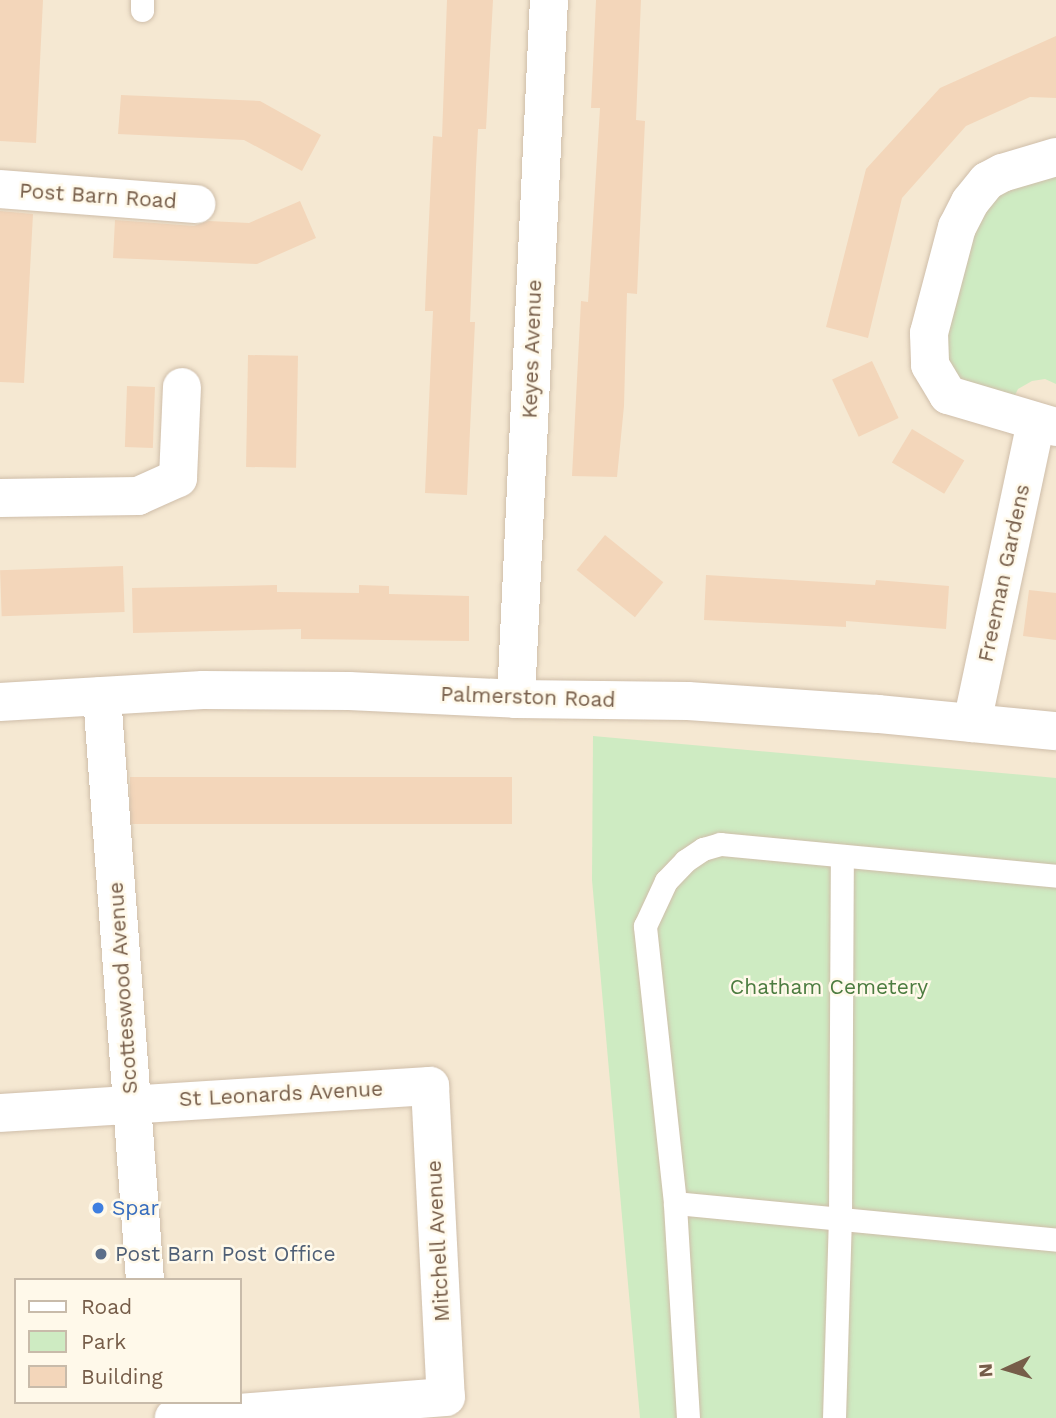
<!DOCTYPE html>
<html>
<head>
<meta charset="utf-8">
<style>
  body { margin:0 }
  #map { position:relative; width:1056px; height:1418px; overflow:hidden; background:#fdf5e4; font-family:"Work Sans",sans-serif }
  div>[style] { position:absolute }
  [style*='--x'] { left:calc(var(--x)*1px); top:calc(var(--y)*1px); width:calc(var(--w)*1px); rotate:calc(var(--a)*1deg) }
  .residential>* { inset:0; background:#f5e8d2 }
  .green>* { inset:0; background:#ceebc2 }
  .building>* { inset:0; background:#f3d6ba; transform-origin:0 0 }
  .roads { filter:drop-shadow(0 0 2px #cfbeaa) drop-shadow(0 0 2px #cfbeaa) }
  .lane>* { height:23px; margin:-11.5px; padding:0 11.5px; transform-origin:11.5px; border-radius:11.5px; background:#fff }
  .street>* { height:38px; margin:-19px; padding:0 19px; transform-origin:19px; border-radius:19px; background:#fff }
  .secondary>* { height:38px; margin:-19px; padding:0 19px; transform-origin:19px; border-radius:19px; background:#fff }
  .dots>* { width:19px; height:19px; translate:-50% -50%; box-sizing:border-box; border:4px solid #fff9ea; border-radius:50% }
  span { translate:-50% -50%; white-space:nowrap; text-align:center; line-height:1.15; -webkit-text-stroke:5px #fff9ea; paint-order:stroke }
  .street-label { font-size:21px; color:#765d49 }
  .park-label { font-size:21px; color:#4c7c40 }
  .shop-label { font-size:21px; color:#366cbe }
  .left { translate:0 -50%; text-align:left }
  .service-label { font-size:21px; color:#4e5e75 }
  .legend { position:absolute; left:14px; top:1278px; width:228px; height:126px; box-sizing:border-box; background:#fff9ea; border:2px solid #c8bbaa; margin:0; padding:9px 12px; list-style:none; font-size:21px; color:#765d49 }
  .legend li { display:flex; align-items:center; gap:14px; height:35px }
  .legend b { width:35px; border:2px solid #c8bbaa }
  .north { position:absolute; left:972px; top:1334px; width:70px; height:70px; -webkit-text-stroke:5px #fff9ea; paint-order:stroke; rotate:266deg; font-size:19px; font-weight:700; line-height:28px; text-align:center; color:#765d49 }
  .north::after { content:''; display:block; margin:auto; width:24px; height:32px; background:#765d49; clip-path:polygon(50% 0,100% 100%,50% 72%,0 100%) }
</style>
</head>
<body>
<div id="map">
  <div class="residential">
    <div style="clip-path:polygon(evenodd,0 0,1056px 0,1056px 1418px,0 1418px,0 0,16px 1280px,240px 1280px,240px 1402px,16px 1402px,16px 1280px)"></div>
  </div>
  <div class="green">
    <div style="clip-path:polygon(1056px 168px,1056px 384px,1045px 379px,1032px 381px,1018px 389px,1012px 401px,962px 382px,954px 373px,945px 348px,974px 221px,999px 194px)"></div>
    <div style="clip-path:polygon(593px 736px,1056px 778px,1056px 1418px,640px 1418px,592px 880px)"></div>
  </div>
  <div class="building">
    <div style="clip-path:polygon(0 0,43px 0,36px 143px,0 141px)"></div>
    <div style="clip-path:polygon(447px 0,493px 0,486px 129px,478px 129px,476px 167px,470px 322px,475px 322px,467px 495px,425px 493px,433px 311px,425px 311px,426px 282px,433px 136px,442px 137px)"></div>
    <div style="clip-path:polygon(596px 0,641px 0,636px 120px,645px 121px,637px 294px,627px 293px,624px 406px,617px 477px,572px 476px,581px 301px,588px 302px,600px 108px,591px 108px)"></div>
    <div style="clip-path:polygon(1056px 36px,1056px 98px,1030px 97px,966px 126px,902px 198px,868px 338px,826px 327px,866px 169px,940px 88px)"></div>
    <div style="clip-path:polygon(121px 95px,260px 101px,321px 135px,302px 171px,244px 140px,118px 134px)"></div>
    <div style="clip-path:polygon(300px 201px,316px 238px,257px 264px,113px 258px,115px 220px,194px 226px,209px 221px,249px 223px)"></div>
    <div style="clip-path:polygon(0 211px,33px 214px,24px 383px,0 382px)"></div>
    <div style="left:248px;top:355px;width:50px;height:112px;rotate:1deg"></div>
    <div style="left:872px;top:361px;width:63px;height:44px;rotate:65deg"></div>
    <div style="left:127px;top:386px;width:28px;height:61px;rotate:2deg"></div>
    <div style="left:912px;top:429px;width:61px;height:39px;rotate:31deg"></div>
    <div style="left:605px;top:535px;width:75px;height:45px;rotate:39deg"></div>
    <div style="left:123px;top:566px;width:46px;height:123px;rotate:88deg"></div>
    <div style="clip-path:polygon(706px 575px,875px 585px,876px 580px,949px 586px,946px 629px,846px 621px,846px 627px,704px 620px)"></div>
    <div style="clip-path:polygon(277px 585px,277px 592px,359px 593px,359px 585px,389px 586px,389px 594px,469px 596px,469px 641px,301px 639px,301px 629px,133px 633px,132px 588px)"></div>
    <div style="clip-path:polygon(1029px 590px,1056px 593px,1056px 640px,1023px 636px)"></div>
    <div style="left:130px;top:777px;width:382px;height:47px"></div>
  </div>
  <div class="roads">
    <div class="lane">
      <div style="--x:142;--y:10;--w:10;--a:-90"></div>
      <div style="--x:675;--y:1203;--w:383;--a:5.5"></div>
      <div style="--x:688;--y:1418;--w:215;--a:-93.5"></div>
      <div style="--x:675;--y:1203;--w:279;--a:-96.2"></div>
      <div style="--x:645;--y:926;--w:50;--a:-65"></div>
      <div style="--x:666;--y:881;--w:28;--a:-46"></div>
      <div style="--x:685;--y:861;--w:22;--a:-34"></div>
      <div style="--x:703;--y:849;--w:18;--a:-16"></div>
      <div style="--x:720;--y:844;--w:338;--a:5.4"></div>
      <div style="--x:834;--y:1418;--w:200;--a:-88.3"></div>
      <div style="--x:840;--y:1218;--w:361;--a:-89.7"></div>
    </div>
    <div class="street">
      <div style="--x:1056;--y:157;--w:56;--a:163.5"></div>
      <div style="--x:1002;--y:173;--w:17;--a:152"></div>
      <div style="--x:987;--y:181;--w:27;--a:129"></div>
      <div style="--x:970;--y:202;--w:28;--a:117"></div>
      <div style="--x:957;--y:227;--w:110;--a:104.8"></div>
      <div style="--x:929;--y:333;--w:32;--a:88"></div>
      <div style="--x:930;--y:365;--w:35;--a:59"></div>
      <div style="--x:948;--y:395;--w:113;--a:16.5"></div>
      <div style="--x:0;--y:189;--w:197;--a:4.4"></div>
      <div style="--x:0;--y:498;--w:138;--a:-0.8"></div>
      <div style="--x:138;--y:496;--w:44;--a:-24.2"></div>
      <div style="--x:178;--y:478;--w:91;--a:-87.5"></div>
      <div style="--x:102;--y:696;--w:586;--a:85.79"></div>
      <div style="--x:516;--y:699;--w:700;--a:-87.3"></div>
      <div style="--x:972;--y:723;--w:307;--a:-78"></div>
      <div style="--x:0;--y:1113;--w:431;--a:-3.6"></div>
      <div style="--x:430;--y:1086;--w:311;--a:87.1"></div>
      <div style="--x:446;--y:1397;--w:273;--a:175.6"></div>
    </div>
    <div class="secondary">
      <div style="--x:0;--y:702;--w:203;--a:-3.4"></div>
      <div style="--x:203;--y:690;--w:146;--a:0.4"></div>
      <div style="--x:349;--y:691;--w:167;--a:2.7"></div>
      <div style="--x:516;--y:699;--w:172;--a:0.7"></div>
      <div style="--x:688;--y:701;--w:190;--a:3.9"></div>
      <div style="--x:878;--y:714;--w:179;--a:5.5"></div>
    </div>
  </div>
  <div class="dots">
    <div style="left:98px;top:1208px;background:#3f7fe0"></div>
    <div style="left:101px;top:1254px;background:#5c6f8a"></div>
  </div>
  <div class="street-label">
    <span style="left:98px;top:196px;rotate:4deg">Post Barn Road</span>
    <span style="left:532px;top:349px;rotate:-88deg">Keyes Avenue</span>
    <span style="left:1004px;top:573px;rotate:-78deg">Freeman Gardens</span>
    <span style="left:528px;top:697px;rotate:2deg">Palmerston Road</span>
    <span style="left:123px;top:988px;rotate:-94deg">Scotteswood Avenue</span>
    <span style="left:281px;top:1094px;rotate:-3deg">St Leonards Avenue</span>
    <span style="left:438px;top:1241px;rotate:-93deg">Mitchell Avenue</span>
  </div>
  <div class="park-label">
    <span style="left:829px;top:987px">Chatham Cemetery</span>
  </div>
  <div class="shop-label">
    <span class="left" style="left:112px;top:1208px">Spar</span>
  </div>
  <div class="service-label">
    <span class="left" style="left:115px;top:1254px">Post Barn Post Office</span>
  </div>
  <ul class="legend">
  <li><b style="height:9px;background:#fff"></b>Road</li>
  <li><b style="height:19px;background:#ceebc2"></b>Park</li>
  <li><b style="height:19px;background:#f3d6ba"></b>Building</li>
  </ul>
  <div class="north">N</div>
</div>
</body>
</html>
